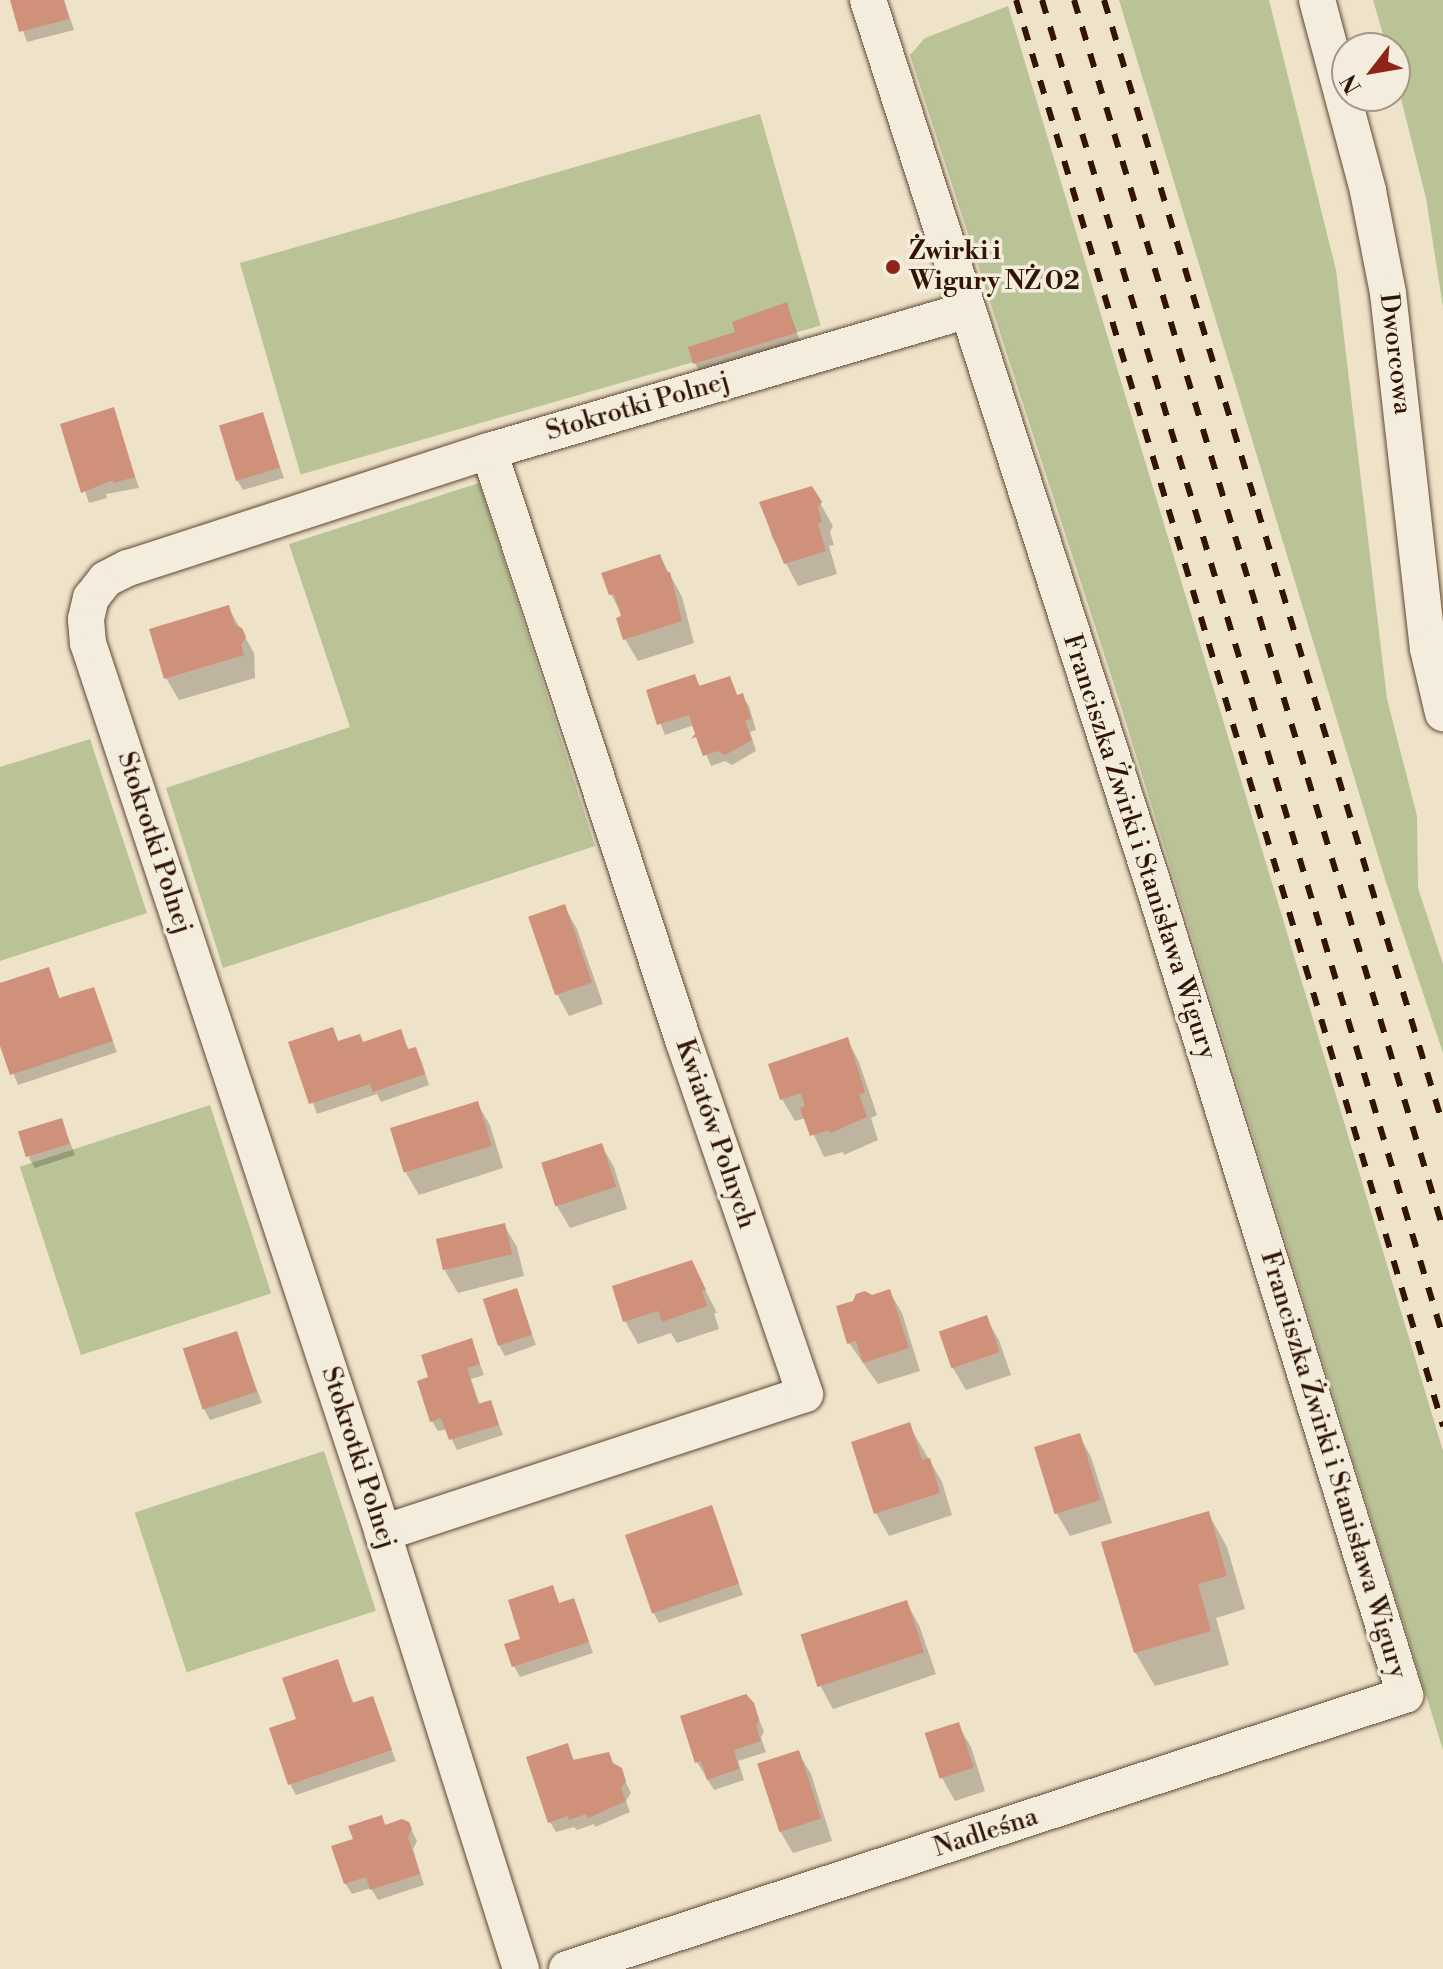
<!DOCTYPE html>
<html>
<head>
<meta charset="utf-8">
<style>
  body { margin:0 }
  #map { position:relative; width:1443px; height:1969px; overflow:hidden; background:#eee2c9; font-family:"Libre Bodoni",serif }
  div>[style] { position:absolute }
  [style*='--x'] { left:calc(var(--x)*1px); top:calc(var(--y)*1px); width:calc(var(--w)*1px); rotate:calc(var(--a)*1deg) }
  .green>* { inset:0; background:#b9c396; transform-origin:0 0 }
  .shadow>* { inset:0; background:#0003 }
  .building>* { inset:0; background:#cf917a; transform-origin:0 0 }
  .roads { filter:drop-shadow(0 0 2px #604834) drop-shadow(0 0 2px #604834) }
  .minor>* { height:36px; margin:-18px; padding:0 18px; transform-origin:18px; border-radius:18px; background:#f4ecdc }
  .rail>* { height:6px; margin-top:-3px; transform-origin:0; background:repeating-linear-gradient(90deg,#311402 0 14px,transparent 0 28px) }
  .dots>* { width:22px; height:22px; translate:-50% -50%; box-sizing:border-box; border:4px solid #f4ecdc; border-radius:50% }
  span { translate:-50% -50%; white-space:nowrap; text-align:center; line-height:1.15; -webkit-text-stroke:7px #f4ecdc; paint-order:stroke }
  .poi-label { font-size:26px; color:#311402; font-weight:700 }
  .left { translate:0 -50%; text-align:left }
  .street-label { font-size:26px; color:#311402 }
  .north { position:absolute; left:1331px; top:32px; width:80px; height:80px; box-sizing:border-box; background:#f4ecdc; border:2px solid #a69685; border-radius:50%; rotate:239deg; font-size:22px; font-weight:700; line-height:32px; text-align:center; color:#311402 }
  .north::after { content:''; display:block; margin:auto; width:28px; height:36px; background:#8f2418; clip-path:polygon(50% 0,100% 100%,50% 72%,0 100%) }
</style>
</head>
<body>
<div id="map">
  <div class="green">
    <div style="clip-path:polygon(1119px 0,1269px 0,1336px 270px,1387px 699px,1417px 816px,1418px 888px,1443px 964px,1443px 1053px,1385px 879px)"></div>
    <div style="clip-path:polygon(1373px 0,1443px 0,1443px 307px,1426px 198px,1395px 75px,1395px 48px,1387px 48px)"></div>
    <div style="clip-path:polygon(1008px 6px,1443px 1451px,1443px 1750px,1118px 697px,910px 55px,925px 38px)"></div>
    <div style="left:760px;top:114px;width:220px;height:541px;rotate:74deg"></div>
    <div style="clip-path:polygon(479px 483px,595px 846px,223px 968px,166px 788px,350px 727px,289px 544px)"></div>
    <div style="clip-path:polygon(90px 739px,147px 913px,0 961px,0 767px)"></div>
    <div style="left:210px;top:1105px;width:198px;height:200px;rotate:72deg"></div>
    <div style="left:324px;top:1451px;width:168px;height:199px;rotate:72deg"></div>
  </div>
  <div class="shadow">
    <div style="clip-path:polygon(12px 0,64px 0,74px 30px,27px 42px)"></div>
    <div style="clip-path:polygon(786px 304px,801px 343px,701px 374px,695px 363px)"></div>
    <div style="clip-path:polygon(113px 410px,139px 488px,106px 494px,107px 498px,89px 503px,63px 425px)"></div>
    <div style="clip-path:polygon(262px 415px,284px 478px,243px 490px,237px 480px)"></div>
    <div style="clip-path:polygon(820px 503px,833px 526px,830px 532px,834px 545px,829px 546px,837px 574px,798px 586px,772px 537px,762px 504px)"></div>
    <div style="clip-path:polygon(660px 556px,682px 597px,694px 643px,638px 661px,625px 639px,623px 617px,611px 594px)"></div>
    <div style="clip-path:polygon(228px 607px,254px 653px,255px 678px,179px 700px,166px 678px)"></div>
    <div style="clip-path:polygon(694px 676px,701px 688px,730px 679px,738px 697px,742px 696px,749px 706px,756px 730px,750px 732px,756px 751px,732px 765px,725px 761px,711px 766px,694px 725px,665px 735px,648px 691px)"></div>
    <div style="clip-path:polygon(564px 906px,577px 929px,603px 1004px,569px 1016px,557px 994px,530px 918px)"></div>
    <div style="clip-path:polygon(48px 969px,60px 1000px,93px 989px,117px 1052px,18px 1085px,0 1040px,0 985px)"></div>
    <div style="clip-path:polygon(332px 1029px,339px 1043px,363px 1044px,400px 1031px,409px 1051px,415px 1050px,421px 1060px,429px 1085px,381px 1102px,377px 1094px,317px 1114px,291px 1043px)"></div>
    <div style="clip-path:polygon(847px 1039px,859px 1062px,877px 1115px,871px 1118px,878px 1140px,844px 1155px,843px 1152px,824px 1157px,806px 1118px,795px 1121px,782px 1099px)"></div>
    <div style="clip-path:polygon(477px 1103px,490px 1125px,503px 1168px,419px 1195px,406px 1173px)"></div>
    <div style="clip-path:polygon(61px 1120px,75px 1155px,35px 1168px,29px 1158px)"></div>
    <div style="clip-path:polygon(601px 1145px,614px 1167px,627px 1209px,570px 1228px,557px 1206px)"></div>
    <div style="clip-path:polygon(504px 1225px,517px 1247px,524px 1276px,458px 1293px,445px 1271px)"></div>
    <div style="clip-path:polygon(691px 1262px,717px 1313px,714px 1313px,719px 1329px,677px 1343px,671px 1333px,638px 1344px,625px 1321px)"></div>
    <div style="clip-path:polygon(516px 1291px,536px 1345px,505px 1356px,499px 1345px)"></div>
    <div style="clip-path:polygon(889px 1291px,902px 1313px,920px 1371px,878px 1384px,849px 1343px,871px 1297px)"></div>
    <div style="clip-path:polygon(986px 1318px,999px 1340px,1011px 1375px,966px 1390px,953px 1368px)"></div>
    <div style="clip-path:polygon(236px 1334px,262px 1403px,210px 1420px,204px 1409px)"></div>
    <div style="clip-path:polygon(471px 1341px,484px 1375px,471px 1379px,480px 1405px,490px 1402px,503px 1435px,457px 1450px,447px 1429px,438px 1431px,432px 1421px)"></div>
    <div style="clip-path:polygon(909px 1425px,942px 1482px,952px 1515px,889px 1536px,876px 1513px,853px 1443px)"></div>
    <div style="clip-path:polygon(1079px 1435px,1091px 1457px,1112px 1523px,1070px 1536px,1057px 1514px,1037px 1448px)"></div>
    <div style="clip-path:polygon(711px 1508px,743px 1595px,659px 1623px,653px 1612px)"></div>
    <div style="clip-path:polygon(1208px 1513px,1227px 1547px,1245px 1609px,1216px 1618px,1229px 1665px,1155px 1686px,1135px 1652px)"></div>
    <div style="clip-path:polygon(552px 1588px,560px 1605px,574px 1600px,593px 1653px,520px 1677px,514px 1666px,522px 1640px)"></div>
    <div style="clip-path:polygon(906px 1602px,919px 1625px,936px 1674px,833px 1709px,821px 1687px,804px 1636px)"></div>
    <div style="clip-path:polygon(337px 1661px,354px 1704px,372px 1698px,396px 1761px,296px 1795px,290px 1784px,298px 1720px)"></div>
    <div style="clip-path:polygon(752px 1704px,764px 1731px,761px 1738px,766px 1752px,738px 1761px,744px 1780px,714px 1790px,697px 1762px)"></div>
    <div style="clip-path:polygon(958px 1725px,971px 1747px,985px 1791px,955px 1801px,942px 1778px)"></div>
    <div style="clip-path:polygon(567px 1746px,575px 1762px,620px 1770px,631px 1793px,626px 1801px,630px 1812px,595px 1827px,594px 1824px,577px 1830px,574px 1827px,556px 1832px,550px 1822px)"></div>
    <div style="clip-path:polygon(798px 1752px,811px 1774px,832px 1841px,793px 1853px,780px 1831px)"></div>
    <div style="clip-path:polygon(381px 1817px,386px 1826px,408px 1823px,417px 1841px,413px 1849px,424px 1885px,378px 1900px,371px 1888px,352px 1894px,345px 1883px,355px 1840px)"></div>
  </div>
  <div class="building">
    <div style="clip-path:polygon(10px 0,64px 0,69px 19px,19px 32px)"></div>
    <div style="clip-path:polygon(787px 302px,796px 333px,693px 364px,688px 347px,735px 332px,732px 322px)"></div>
    <div style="clip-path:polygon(114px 407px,135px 477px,113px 483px,113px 480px,81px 493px,60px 424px)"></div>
    <div style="left:263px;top:412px;width:58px;height:46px;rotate:73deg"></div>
    <div style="clip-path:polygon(812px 486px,822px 502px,818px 508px,822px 522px,818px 524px,826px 551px,784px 564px,759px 502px)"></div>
    <div style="clip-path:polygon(660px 554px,667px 573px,670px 572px,682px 621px,623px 640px,616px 618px,621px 616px,614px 594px,609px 595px,601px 573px)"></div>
    <div style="clip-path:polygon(229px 605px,235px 625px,242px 628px,246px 637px,241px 645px,244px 655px,164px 679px,149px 629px)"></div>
    <div style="clip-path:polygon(695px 674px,699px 686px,730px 676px,737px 695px,743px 693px,751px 719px,745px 721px,752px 740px,725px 755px,718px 751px,703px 756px,696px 737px,691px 739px,695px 734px,689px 715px,657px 725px,646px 690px)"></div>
    <div style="left:565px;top:904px;width:83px;height:39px;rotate:71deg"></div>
    <div style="clip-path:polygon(49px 967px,59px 998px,94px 987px,113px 1041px,10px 1075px,0 1046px,0 983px)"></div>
    <div style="clip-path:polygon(333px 1027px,338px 1041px,360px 1034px,363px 1042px,401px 1029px,408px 1049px,416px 1047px,425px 1074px,373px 1092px,370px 1084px,309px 1104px,288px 1042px)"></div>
    <div style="clip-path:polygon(848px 1037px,865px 1092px,859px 1095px,867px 1117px,830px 1133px,829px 1130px,810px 1136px,800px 1108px,805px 1106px,801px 1093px,780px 1100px,768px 1064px)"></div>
    <div style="left:478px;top:1101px;width:47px;height:92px;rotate:73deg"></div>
    <div style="left:62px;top:1118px;width:27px;height:46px;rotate:73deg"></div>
    <div style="left:602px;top:1143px;width:46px;height:64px;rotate:72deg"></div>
    <div style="left:505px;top:1223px;width:32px;height:71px;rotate:77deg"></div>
    <div style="clip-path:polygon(692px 1260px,706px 1290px,702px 1291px,707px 1306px,662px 1322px,658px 1311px,623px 1322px,612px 1286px)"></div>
    <div style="left:517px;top:1288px;width:49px;height:36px;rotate:72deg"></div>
    <div style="clip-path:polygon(890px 1289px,909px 1348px,863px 1363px,856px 1341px,847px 1344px,836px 1306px,853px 1301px,856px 1294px,865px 1291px,872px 1295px)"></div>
    <div style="left:987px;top:1315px;width:39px;height:51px;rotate:71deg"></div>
    <div style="left:237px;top:1331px;width:64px;height:57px;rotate:72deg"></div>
    <div style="clip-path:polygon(472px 1338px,480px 1364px,467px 1368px,478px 1404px,491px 1400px,499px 1425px,449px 1440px,441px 1418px,430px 1422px,417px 1381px,428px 1377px,421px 1355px)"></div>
    <div style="clip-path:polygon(910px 1422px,922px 1460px,930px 1458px,940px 1493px,874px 1514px,851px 1442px)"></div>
    <div style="left:1080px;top:1433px;width:70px;height:48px;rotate:73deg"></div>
    <div style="left:712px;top:1505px;width:83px;height:92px;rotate:71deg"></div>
    <div style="clip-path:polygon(1209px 1511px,1227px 1576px,1198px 1584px,1211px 1631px,1134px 1653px,1101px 1542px)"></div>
    <div style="clip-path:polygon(553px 1585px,559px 1603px,574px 1598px,589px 1642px,512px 1667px,504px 1644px,520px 1639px,508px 1600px)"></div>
    <div style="left:907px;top:1600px;width:55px;height:112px;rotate:72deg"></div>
    <div style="clip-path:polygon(338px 1659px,352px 1703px,373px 1696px,392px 1750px,288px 1785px,269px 1728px,296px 1719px,282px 1678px)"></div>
    <div style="clip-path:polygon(746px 1694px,754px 1703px,759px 1719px,756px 1726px,761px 1741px,734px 1750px,739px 1769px,707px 1780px,701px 1761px,695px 1763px,680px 1716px)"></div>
    <div style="left:959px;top:1722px;width:48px;height:36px;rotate:72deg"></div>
    <div style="clip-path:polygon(568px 1743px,573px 1760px,609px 1752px,613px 1763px,622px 1768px,626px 1781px,621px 1789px,626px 1801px,588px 1818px,586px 1814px,569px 1820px,568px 1816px,548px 1823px,526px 1757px)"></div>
    <div style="left:799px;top:1750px;width:72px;height:44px;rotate:72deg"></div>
    <div style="clip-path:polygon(382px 1815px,385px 1825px,402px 1819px,409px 1822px,412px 1829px,408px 1837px,420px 1874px,370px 1890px,366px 1877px,344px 1884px,331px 1846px,353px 1839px,348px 1826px)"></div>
  </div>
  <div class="roads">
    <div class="minor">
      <div style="--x:1317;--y:0;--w:198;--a:75"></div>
      <div style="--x:1368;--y:191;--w:104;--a:78.9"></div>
      <div style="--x:1388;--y:293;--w:358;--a:83.6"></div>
      <div style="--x:1428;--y:649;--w:66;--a:76.8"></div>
      <div style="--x:383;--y:1533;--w:444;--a:-18.2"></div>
      <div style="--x:805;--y:1394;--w:374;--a:-109"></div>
      <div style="--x:683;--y:1040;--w:620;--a:-108.23"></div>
      <div style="--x:521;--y:1969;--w:457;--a:-107.6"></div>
      <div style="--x:383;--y:1533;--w:938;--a:-108.34"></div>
      <div style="--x:88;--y:643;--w:24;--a:-95"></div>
      <div style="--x:86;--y:619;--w:22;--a:-77"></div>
      <div style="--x:91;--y:598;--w:24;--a:-52"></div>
      <div style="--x:106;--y:579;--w:25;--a:-27"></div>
      <div style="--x:128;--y:568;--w:379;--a:-18"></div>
      <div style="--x:489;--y:451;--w:499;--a:-16.4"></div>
      <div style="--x:567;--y:1969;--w:882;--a:-18.11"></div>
      <div style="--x:1405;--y:1695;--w:849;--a:-107.26"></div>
      <div style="--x:1153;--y:884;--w:929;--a:-107.87"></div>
    </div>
  </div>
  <div class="rail">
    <div style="--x:1016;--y:0;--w:1489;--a:73.33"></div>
    <div style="--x:1042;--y:0;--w:1396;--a:73.3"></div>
    <div style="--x:1074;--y:0;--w:1282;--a:73.28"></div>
    <div style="--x:1104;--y:0;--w:1175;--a:73.23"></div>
  </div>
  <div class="dots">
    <div style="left:893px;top:267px;background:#8f2418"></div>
  </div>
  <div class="poi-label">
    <span class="left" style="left:909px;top:267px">Żwirki i<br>Wigury NŻ 02</span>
  </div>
  <div class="street-label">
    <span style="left:1395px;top:354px;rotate:83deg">Dworcowa</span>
    <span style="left:638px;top:407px;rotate:-16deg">Stokrotki Polnej</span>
    <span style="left:154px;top:843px;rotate:72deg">Stokrotki Polnej</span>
    <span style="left:1139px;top:847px;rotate:72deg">Franciszka Żwirki i Stanisława Wigury</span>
    <span style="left:715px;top:1134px;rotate:71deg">Kwiatów Polnych</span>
    <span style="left:358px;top:1458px;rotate:72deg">Stokrotki Polnej</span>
    <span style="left:1333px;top:1465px;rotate:73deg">Franciszka Żwirki i Stanisława Wigury</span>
    <span style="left:986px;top:1833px;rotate:-18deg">Nadleśna</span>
  </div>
  <div class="north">N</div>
</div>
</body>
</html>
